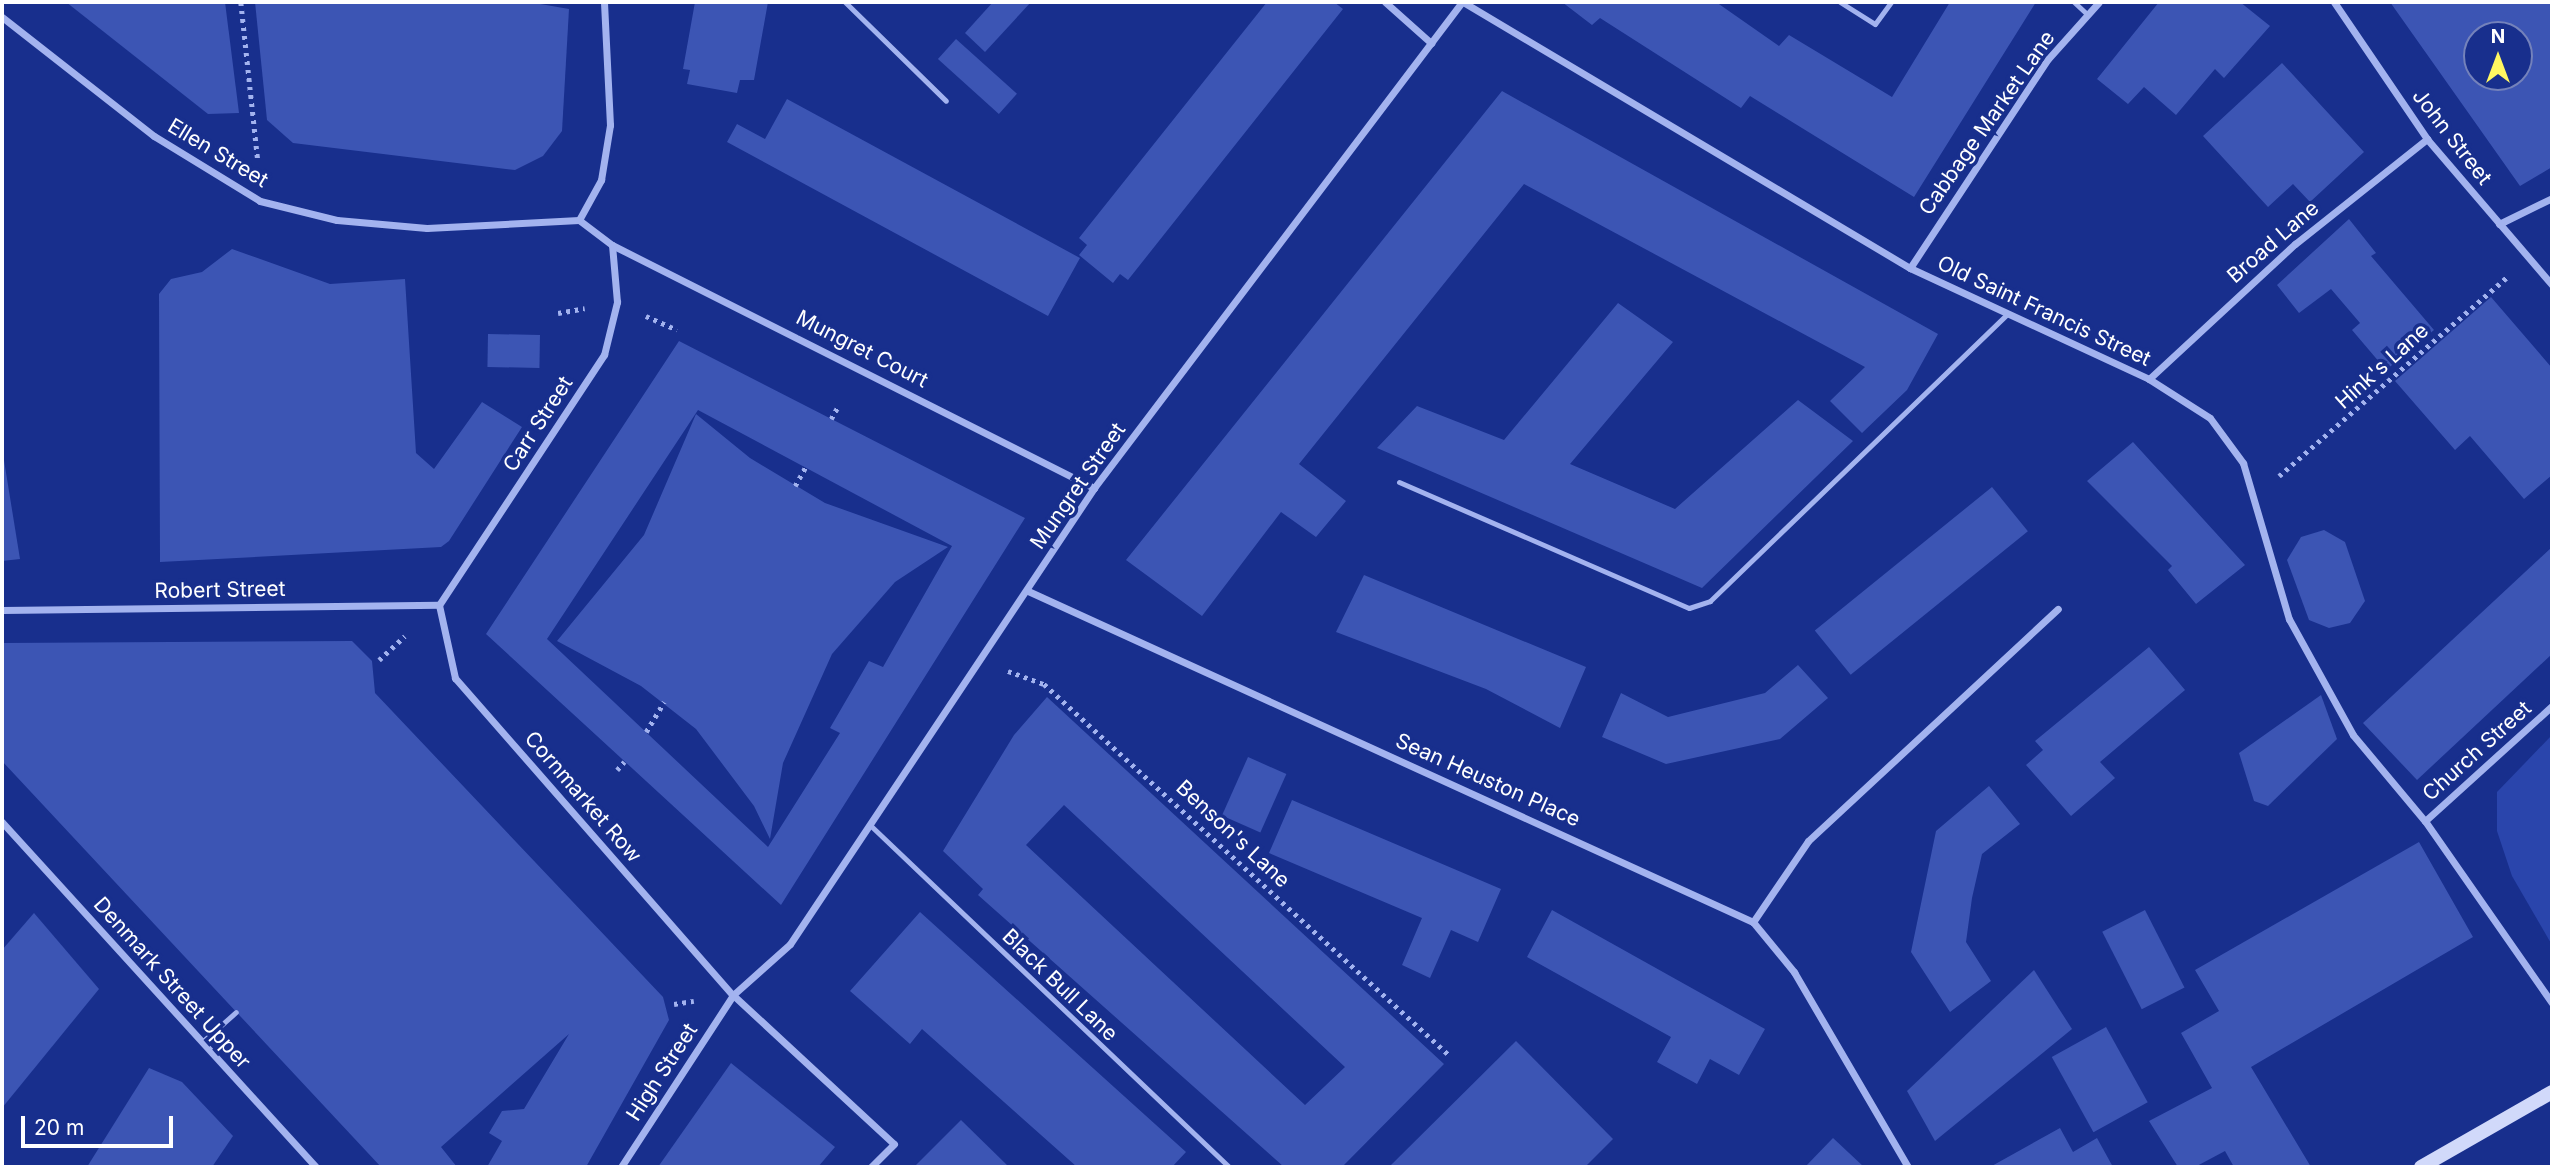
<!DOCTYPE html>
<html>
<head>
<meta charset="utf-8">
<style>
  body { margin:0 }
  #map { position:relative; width:2554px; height:1169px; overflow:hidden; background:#182f8d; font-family:Inter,sans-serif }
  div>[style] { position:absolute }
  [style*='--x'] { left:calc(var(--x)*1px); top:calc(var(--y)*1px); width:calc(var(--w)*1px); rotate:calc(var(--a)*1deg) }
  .green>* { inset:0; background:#2a45ac }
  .building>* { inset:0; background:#3c55b4; transform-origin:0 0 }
  .path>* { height:4.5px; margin-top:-2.25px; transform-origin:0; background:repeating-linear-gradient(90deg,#a3b3ef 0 3.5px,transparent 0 8.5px) }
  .lane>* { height:5px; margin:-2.5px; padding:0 2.5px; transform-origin:2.5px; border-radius:2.5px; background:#a3b3ef }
  .street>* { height:7px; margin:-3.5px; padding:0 3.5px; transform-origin:3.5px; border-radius:3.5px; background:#a3b3ef }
  .secondary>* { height:14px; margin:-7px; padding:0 7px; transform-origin:7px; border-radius:7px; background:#d1d9fa }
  span { translate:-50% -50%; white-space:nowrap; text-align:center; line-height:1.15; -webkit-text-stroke:7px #182f8d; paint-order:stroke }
  .street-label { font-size:21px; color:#fff }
  .frame { position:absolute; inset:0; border:4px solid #fff; pointer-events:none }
  .north { position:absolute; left:2463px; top:21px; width:70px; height:70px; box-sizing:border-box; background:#182f8d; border:2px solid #7482bb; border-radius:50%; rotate:0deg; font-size:19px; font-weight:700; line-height:28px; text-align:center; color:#fff }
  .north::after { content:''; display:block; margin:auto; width:24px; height:32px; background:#fff761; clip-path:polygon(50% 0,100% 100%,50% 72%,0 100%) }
  .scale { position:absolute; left:21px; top:1116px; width:152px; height:32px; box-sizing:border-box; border:4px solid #fff; border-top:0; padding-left:9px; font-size:21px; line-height:24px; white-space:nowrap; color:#fff; -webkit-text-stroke:5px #182f8d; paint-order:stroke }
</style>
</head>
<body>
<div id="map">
  <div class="green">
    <div style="clip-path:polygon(2552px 735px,2552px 945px,2512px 876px,2497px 831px,2497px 792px)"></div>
  </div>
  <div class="building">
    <div style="clip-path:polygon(66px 2px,225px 2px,239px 113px,208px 114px)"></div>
    <div style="clip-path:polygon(255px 2px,529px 2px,569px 9px,562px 131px,543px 156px,515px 170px,293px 143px,267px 120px)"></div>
    <div style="clip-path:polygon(695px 2px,768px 2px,754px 80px,740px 80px,737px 93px,687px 84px,690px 70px,683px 69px)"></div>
    <div style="clip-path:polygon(993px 2px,1031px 2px,985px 52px,965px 33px)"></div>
    <div style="clip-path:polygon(1267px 2px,1334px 2px,1343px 9px,1128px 280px,1120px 274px,1113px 283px,1079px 255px,1087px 245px,1079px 238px)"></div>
    <div style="clip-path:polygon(1562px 2px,1716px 2px,1779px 46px,1789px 35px,1892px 97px,1950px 2px,2036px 2px,1914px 197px,1750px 96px,1741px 108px,1600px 18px,1592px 25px)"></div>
    <div style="clip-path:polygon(2159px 2px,2240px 2px,2270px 26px,2224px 78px,2215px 69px,2176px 115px,2144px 87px,2128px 104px,2097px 79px)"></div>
    <div style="clip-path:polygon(evenodd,2390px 2px,2552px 2px,2552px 167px,2520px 186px,2390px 2px,2477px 35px,2519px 35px,2519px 77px,2477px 77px,2477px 35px)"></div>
    <div style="left:956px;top:39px;width:82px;height:27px;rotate:42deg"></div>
    <div style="clip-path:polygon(2282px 63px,2364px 152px,2310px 202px,2293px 184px,2268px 207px,2203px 136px)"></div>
    <div style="clip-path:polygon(1502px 91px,1938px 334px,1907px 390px,1862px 433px,1830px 401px,1865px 367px,1524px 184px,1299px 464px,1346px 501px,1316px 537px,1281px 512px,1202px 616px,1126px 560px)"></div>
    <div style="clip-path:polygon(787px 99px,1080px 258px,1048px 316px,727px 142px,737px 124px,765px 139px)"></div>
    <div style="clip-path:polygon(2349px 219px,2376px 253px,2371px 256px,2434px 330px,2386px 370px,2352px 330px,2360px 323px,2331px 289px,2299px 313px,2277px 285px)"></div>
    <div style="clip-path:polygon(232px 249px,330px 284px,405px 279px,416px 453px,434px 469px,482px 402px,522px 427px,449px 541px,441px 547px,160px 562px,159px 294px,171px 279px,202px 272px)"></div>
    <div style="clip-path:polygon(2491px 297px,2552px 368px,2552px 475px,2524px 499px,2470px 436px,2455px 450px,2395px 381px)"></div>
    <div style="clip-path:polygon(1618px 303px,1673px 342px,1570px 464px,1675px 509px,1798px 400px,1853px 441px,1702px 588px,1377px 448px,1417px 406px,1504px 440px)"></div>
    <div style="left:488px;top:334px;width:52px;height:33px;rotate:1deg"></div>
    <div style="clip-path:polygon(evenodd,679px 341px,1025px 518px,781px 905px,486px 634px,679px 341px,698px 410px,952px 546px,883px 667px,869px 661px,830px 728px,840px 733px,768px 847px,547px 639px,698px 410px)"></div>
    <div style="clip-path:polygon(696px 414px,750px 458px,825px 503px,948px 547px,895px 582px,832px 654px,783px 763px,770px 839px,754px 806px,696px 729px,641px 686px,557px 641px,644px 535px)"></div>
    <div style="clip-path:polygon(2133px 442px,2245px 565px,2196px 604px,2168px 570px,2172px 566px,2087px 481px)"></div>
    <div style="clip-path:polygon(2px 448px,20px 559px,2px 561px)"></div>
    <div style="left:1992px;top:487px;width:57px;height:228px;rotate:51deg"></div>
    <div style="clip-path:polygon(2324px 530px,2345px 542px,2365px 601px,2350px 623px,2329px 628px,2309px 620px,2287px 560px,2301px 537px)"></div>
    <div style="clip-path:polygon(2552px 547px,2552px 654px,2417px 780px,2363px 723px)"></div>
    <div style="clip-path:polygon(1364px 575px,1586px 667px,1560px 728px,1486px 689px,1336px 632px)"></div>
    <div style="clip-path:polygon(352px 641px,372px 661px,375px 693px,663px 997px,669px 1020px,586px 1167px,487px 1167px,502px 1141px,489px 1133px,502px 1111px,524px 1109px,569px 1034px,441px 1147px,457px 1167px,381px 1167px,2px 761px,2px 643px)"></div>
    <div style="clip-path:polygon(2149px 647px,2185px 690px,2100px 762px,2115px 778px,2071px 816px,2026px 765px,2043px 750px,2035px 741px)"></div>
    <div style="clip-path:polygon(1798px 665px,1828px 698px,1780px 739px,1666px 764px,1602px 737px,1621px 693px,1668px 717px,1765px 693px)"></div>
    <div style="clip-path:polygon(2321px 695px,2337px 739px,2268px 806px,2254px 801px,2239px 753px)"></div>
    <div style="clip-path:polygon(evenodd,1047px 697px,1444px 1064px,1342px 1167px,1284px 1167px,978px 895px,983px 889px,943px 851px,1014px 735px,1047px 697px,1064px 805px,1345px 1067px,1305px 1105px,1026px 845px,1064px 805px)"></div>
    <div style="left:1248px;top:757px;width:42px;height:64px;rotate:24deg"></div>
    <div style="clip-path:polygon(1989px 786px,2020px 824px,1982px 854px,1972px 898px,1966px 942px,1991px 981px,1950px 1012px,1911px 952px,1936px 831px)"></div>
    <div style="clip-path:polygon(1292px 800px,1501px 889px,1478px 942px,1451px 930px,1430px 978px,1402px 965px,1422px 918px,1269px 853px)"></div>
    <div style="clip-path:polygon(2419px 842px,2473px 937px,2251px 1067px,2311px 1167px,2234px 1167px,2225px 1151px,2195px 1167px,2178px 1167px,2149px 1121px,2212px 1088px,2181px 1033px,2219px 1011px,2195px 970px)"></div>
    <div style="clip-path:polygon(1552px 910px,1765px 1029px,1739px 1075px,1710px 1059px,1697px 1084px,1657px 1062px,1671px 1037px,1527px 957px)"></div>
    <div style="left:2145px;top:910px;width:87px;height:48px;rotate:63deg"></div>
    <div style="clip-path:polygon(920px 912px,1186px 1152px,1172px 1167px,1077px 1167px,922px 1029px,910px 1044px,850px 991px)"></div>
    <div style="clip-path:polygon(34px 913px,99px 989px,2px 1108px,2px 950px)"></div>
    <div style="clip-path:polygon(2034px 970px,2072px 1029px,1935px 1141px,1907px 1091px)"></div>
    <div style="left:2106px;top:1027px;width:86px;height:62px;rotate:61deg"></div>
    <div style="clip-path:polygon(1516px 1041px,1613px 1139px,1585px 1167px,1389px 1167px)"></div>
    <div style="clip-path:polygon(731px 1063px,835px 1147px,818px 1167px,658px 1167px)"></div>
    <div style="clip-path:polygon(149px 1068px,182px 1082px,233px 1136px,212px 1167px,87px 1167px)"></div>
    <div style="clip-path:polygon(961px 1120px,1009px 1167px,914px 1167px)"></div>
    <div style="clip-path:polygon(2060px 1128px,2073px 1152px,2097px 1138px,2113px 1167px,1990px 1167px)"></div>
    <div style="clip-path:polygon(1833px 1138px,1864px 1167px,1805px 1167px)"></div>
  </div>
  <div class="path">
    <div style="--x:241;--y:2;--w:159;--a:83.9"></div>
    <div style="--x:558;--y:313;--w:27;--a:-10"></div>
    <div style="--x:646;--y:316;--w:34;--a:24"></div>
    <div style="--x:831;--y:419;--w:13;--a:-61"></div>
    <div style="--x:2279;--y:476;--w:303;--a:-41.1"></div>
    <div style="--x:795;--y:486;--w:21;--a:-61"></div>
    <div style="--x:379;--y:660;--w:35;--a:-43"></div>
    <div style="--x:1008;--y:671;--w:38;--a:20"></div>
    <div style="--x:1044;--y:684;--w:549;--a:42.49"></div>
    <div style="--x:646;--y:732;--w:35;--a:-59"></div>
    <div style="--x:617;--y:770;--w:11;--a:-49"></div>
    <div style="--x:674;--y:1004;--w:20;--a:-9"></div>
  </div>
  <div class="lane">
    <div style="--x:845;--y:2;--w:141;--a:44.4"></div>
    <div style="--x:1840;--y:2;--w:41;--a:32.2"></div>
    <div style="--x:1875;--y:24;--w:27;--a:-54"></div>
    <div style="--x:2074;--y:2;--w:18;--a:43"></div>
    <div style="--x:1399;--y:482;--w:316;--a:23.5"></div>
    <div style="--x:1689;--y:608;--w:22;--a:-18"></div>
    <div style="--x:1710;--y:601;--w:413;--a:-44"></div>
    <div style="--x:870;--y:825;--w:496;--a:43.6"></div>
    <div style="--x:202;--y:1042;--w:45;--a:-41.4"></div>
  </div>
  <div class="street">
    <div style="--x:1385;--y:2;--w:62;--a:41.7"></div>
    <div style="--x:1463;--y:2;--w:520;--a:30.76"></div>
    <div style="--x:1910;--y:268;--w:264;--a:24.9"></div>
    <div style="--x:2149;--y:379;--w:72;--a:32.6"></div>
    <div style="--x:2210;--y:418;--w:56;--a:53.7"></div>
    <div style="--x:2243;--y:463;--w:163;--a:73.6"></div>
    <div style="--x:2289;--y:619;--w:132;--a:61.1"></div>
    <div style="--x:2353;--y:735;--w:112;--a:50.1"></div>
    <div style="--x:2425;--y:821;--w:222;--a:55.1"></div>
    <div style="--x:2334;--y:2;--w:166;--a:55.8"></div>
    <div style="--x:2427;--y:139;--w:192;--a:49.4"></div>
    <div style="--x:2;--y:17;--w:193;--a:38.1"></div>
    <div style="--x:154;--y:136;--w:124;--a:31.5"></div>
    <div style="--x:260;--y:201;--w:79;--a:13.9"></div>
    <div style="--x:337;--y:220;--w:90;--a:5.1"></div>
    <div style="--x:427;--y:228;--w:152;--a:-3"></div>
    <div style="--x:579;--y:220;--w:41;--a:37.1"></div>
    <div style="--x:612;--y:245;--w:540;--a:26.75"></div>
    <div style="--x:579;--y:220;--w:46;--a:-61.2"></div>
    <div style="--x:601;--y:180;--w:56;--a:-80.7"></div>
    <div style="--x:610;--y:125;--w:123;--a:-92.8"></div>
    <div style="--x:2499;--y:224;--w:59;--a:-26.1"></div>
    <div style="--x:1910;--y:268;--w:250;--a:-56.6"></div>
    <div style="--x:2048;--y:59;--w:76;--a:-48.2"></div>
    <div style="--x:2149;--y:379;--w:199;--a:-42.8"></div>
    <div style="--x:2295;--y:244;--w:169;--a:-38.5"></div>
    <div style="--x:1028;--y:591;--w:797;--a:24.54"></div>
    <div style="--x:1753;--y:922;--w:65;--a:50.6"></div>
    <div style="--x:1794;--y:972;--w:226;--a:59.7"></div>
    <div style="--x:439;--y:605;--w:75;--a:77.6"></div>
    <div style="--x:455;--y:678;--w:422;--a:48.8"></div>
    <div style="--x:733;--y:995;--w:219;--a:42.8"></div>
    <div style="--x:894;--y:1144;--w:33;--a:135"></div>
    <div style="--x:439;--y:605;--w:300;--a:-56.6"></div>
    <div style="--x:604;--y:355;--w:55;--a:-76.2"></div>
    <div style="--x:617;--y:302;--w:57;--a:-95"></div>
    <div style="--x:2;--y:610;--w:437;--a:-0.7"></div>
    <div style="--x:2425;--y:821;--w:171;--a:-42.2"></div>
    <div style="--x:2;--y:822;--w:466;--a:47.7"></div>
    <div style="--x:1753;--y:922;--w:98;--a:-55.8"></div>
    <div style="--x:1808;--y:841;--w:341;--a:-42.9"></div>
    <div style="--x:621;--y:1167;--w:205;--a:-56.9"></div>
    <div style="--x:733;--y:995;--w:76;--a:-41.8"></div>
    <div style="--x:790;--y:944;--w:548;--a:-56.31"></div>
    <div style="--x:1094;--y:488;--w:610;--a:-52.87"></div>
  </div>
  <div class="secondary">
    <div style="--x:2421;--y:1167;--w:151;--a:-29.8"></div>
  </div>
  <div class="street-label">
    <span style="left:1987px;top:123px;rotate:-55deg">Cabbage Market Lane</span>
    <span style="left:2452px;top:137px;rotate:52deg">John Street</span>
    <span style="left:218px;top:153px;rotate:31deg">Ellen Street</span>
    <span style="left:2273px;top:242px;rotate:-41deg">Broad Lane</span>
    <span style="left:2044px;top:311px;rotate:25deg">Old Saint Francis Street</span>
    <span style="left:862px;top:349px;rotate:27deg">Mungret Court</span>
    <span style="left:2382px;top:366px;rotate:-42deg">Hink's Lane</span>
    <span style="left:538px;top:424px;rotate:-57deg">Carr Street</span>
    <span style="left:1078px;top:486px;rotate:-55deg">Mungret Street</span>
    <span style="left:220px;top:590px;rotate:-1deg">Robert Street</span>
    <span style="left:2477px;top:751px;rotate:-42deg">Church Street</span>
    <span style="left:1488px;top:780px;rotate:24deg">Sean Heuston Place</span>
    <span style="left:583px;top:797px;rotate:49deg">Cornmarket Row</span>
    <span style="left:1233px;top:834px;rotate:43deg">Benson's Lane</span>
    <span style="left:172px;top:983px;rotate:48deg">Denmark Street Upper</span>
    <span style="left:1060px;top:985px;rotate:44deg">Black Bull Lane</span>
    <span style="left:662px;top:1072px;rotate:-57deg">High Street</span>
  </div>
  <div class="frame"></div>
  <div class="north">N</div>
  <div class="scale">20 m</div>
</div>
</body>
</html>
